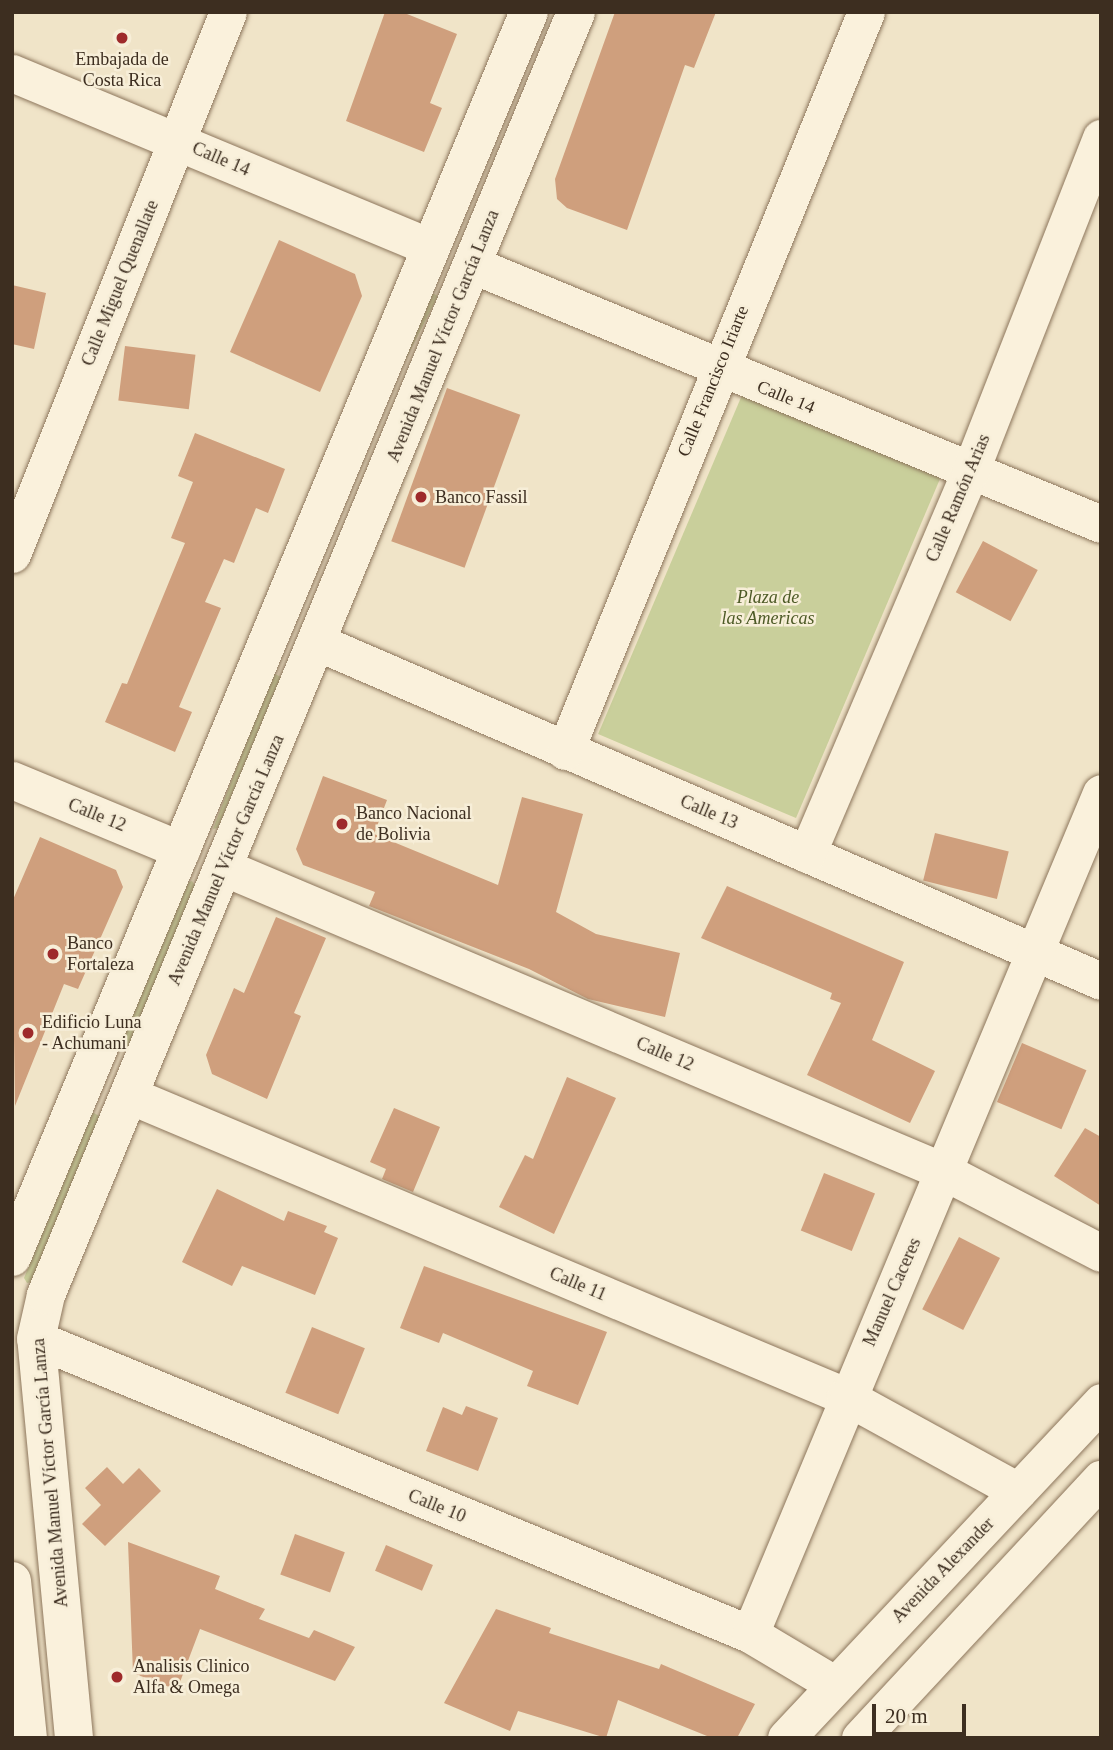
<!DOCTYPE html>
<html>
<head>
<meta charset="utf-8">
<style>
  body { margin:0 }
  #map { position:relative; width:1113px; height:1750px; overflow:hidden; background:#f0e4c8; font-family:"Times New Roman",serif }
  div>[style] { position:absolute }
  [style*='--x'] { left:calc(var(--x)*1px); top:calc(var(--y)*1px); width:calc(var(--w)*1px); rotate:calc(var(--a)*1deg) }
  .green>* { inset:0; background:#c9cf9b; transform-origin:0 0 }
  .building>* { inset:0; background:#cf9f7d; transform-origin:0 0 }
  .roads { filter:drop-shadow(0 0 2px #8d765c) drop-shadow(0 0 2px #8d765c) }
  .street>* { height:37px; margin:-18.5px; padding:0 18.5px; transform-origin:18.5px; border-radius:18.5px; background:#faf1dc }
  .secondary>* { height:38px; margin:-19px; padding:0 19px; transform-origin:19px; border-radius:19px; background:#faf1dc }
  .dots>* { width:19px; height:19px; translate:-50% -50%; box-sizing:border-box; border:4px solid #f7eed8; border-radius:50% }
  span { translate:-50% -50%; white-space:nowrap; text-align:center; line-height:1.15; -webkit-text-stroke:5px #f7eed8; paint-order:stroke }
  .poi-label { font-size:18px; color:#3d2e20 }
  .left { translate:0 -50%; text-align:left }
  .street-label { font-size:18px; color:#3d2e20 }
  .park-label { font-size:18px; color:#4d5a26; font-style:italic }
  .frame { position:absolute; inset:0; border:14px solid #3d2e20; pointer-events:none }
  .scale { position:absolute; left:872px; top:1704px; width:94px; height:32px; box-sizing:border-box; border:4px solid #3d2e20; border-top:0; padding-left:9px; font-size:21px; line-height:24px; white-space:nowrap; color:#3d2e20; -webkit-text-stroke:5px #f7eed8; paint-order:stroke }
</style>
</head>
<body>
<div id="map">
  <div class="green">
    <div style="left:430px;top:292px;width:9px;height:309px;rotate:27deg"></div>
    <div style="left:745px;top:388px;width:215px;height:376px;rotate:23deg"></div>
    <div style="clip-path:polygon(273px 673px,281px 677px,218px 828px,213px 829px)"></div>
    <div style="clip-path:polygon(192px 881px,196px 887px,128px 1050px,119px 1046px,187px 883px)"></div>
    <div style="clip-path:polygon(92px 1112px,101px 1117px,32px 1282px,27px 1283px,24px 1278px)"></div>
  </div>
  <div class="building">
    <div style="clip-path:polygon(385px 12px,402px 12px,457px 34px,430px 103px,442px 108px,424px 152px,346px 121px)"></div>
    <div style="clip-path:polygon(615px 12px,716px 12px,694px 68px,685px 65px,627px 230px,567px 208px,557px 199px,555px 179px)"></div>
    <div style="clip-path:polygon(279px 240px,355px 274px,362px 296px,320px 392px,230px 352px)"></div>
    <div style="clip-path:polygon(12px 285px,46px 293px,34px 349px,12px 344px)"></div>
    <div style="left:125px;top:346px;width:71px;height:55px;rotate:7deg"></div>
    <div style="left:447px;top:388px;width:78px;height:163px;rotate:20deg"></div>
    <div style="clip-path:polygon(195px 433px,285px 469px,268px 513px,256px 508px,234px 563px,224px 559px,205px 602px,221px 608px,179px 707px,192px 712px,175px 752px,105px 722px,122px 683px,127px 684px,185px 543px,171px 538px,193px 482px,178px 476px)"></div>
    <div style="left:983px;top:541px;width:62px;height:58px;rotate:28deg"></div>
    <div style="clip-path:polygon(323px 776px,387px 800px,374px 834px,498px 885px,522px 797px,583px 814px,556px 912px,596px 934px,680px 953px,665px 1017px,588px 999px,529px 969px,369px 906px,375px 892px,303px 865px,296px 849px)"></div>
    <div style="left:935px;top:833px;width:76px;height:49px;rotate:14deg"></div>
    <div style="clip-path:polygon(40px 837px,116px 870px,123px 887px,78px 989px,64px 984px,15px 1106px,12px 902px)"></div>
    <div style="clip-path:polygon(727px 886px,904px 962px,872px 1040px,935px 1071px,910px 1123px,807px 1075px,841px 1003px,830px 999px,832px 993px,701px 938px)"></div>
    <div style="clip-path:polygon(276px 917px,326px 938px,294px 1013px,301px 1016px,267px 1099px,212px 1074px,206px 1055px,234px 988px,244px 993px)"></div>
    <div style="left:1022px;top:1043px;width:70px;height:64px;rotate:23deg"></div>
    <div style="clip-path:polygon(567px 1077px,616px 1098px,554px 1234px,499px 1207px,525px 1155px,533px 1159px)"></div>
    <div style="clip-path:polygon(394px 1108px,440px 1127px,413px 1192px,382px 1179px,386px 1169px,370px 1162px)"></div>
    <div style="clip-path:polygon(1085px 1128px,1101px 1137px,1101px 1206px,1054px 1176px)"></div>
    <div style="left:824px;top:1173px;width:55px;height:62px;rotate:22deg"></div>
    <div style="clip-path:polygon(217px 1189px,284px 1221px,288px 1211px,327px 1226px,324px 1232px,338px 1238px,315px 1295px,242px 1266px,232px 1286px,182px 1262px)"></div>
    <div style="left:959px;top:1237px;width:46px;height:81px;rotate:27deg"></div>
    <div style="clip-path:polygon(424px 1266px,607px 1332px,578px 1405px,527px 1386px,533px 1371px,443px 1333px,439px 1343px,400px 1328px)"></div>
    <div style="left:312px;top:1327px;width:57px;height:71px;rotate:22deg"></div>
    <div style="clip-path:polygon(466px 1406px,498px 1418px,478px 1471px,426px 1451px,443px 1407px,462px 1415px)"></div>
    <div style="clip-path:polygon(107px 1467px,123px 1484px,139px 1468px,161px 1491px,105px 1546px,82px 1524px,101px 1505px,85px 1488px)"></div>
    <div style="left:295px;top:1534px;width:53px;height:43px;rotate:20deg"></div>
    <div style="clip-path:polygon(128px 1542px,220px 1576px,215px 1589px,265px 1609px,259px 1619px,309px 1638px,314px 1630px,355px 1647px,335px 1681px,200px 1629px,177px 1690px,133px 1673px)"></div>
    <div style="left:386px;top:1545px;width:51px;height:28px;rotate:23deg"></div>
    <div style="clip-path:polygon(496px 1609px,551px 1628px,549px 1633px,659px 1669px,661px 1664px,755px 1704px,737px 1738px,712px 1738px,618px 1700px,606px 1738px,518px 1711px,510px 1731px,444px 1703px)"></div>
  </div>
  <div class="roads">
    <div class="street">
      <div style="--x:12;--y:73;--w:452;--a:22.6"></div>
      <div style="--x:473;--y:265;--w:679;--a:22.41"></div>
      <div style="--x:12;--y:554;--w:583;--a:-68.27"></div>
      <div style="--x:317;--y:642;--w:854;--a:23.38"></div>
      <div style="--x:565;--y:751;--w:798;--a:-67.84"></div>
      <div style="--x:12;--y:780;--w:183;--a:22.5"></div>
      <div style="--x:807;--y:854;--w:415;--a:-66.9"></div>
      <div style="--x:970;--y:472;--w:359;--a:-68.6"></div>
      <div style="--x:223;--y:867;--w:784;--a:22.9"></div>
      <div style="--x:945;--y:1172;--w:176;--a:27.4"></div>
      <div style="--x:129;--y:1095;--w:777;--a:22.8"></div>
      <div style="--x:845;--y:1396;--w:197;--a:28.8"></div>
      <div style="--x:36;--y:1339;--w:773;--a:22.45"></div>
      <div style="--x:750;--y:1634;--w:98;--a:30.8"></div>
      <div style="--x:750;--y:1634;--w:911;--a:-67.35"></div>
      <div style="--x:786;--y:1738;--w:461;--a:-46.8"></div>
      <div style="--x:860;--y:1738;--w:354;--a:-47.1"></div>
    </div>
    <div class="secondary">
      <div style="--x:12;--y:1257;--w:1348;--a:-67.45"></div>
      <div style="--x:12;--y:1581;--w:158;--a:84.2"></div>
      <div style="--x:74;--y:1738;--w:401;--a:-95.4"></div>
      <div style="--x:36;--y:1339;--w:45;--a:-77.2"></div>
      <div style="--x:46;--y:1295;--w:1388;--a:-67.55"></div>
    </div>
  </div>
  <div class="dots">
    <div style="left:122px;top:38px;background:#9e2a2b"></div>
    <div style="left:421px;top:497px;background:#9e2a2b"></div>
    <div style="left:342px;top:824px;background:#9e2a2b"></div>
    <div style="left:53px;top:954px;background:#9e2a2b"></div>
    <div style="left:28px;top:1033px;background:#9e2a2b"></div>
    <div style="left:117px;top:1677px;background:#9e2a2b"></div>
  </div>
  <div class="poi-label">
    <span style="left:122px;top:70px">Embajada de<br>Costa Rica</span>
    <span class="left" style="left:435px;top:497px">Banco Fassil</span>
    <span class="left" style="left:356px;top:824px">Banco Nacional<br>de Bolivia</span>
    <span class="left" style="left:67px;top:954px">Banco<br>Fortaleza</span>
    <span class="left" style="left:42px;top:1033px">Edificio Luna<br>- Achumani</span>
    <span class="left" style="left:133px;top:1677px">Analisis Clinico<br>Alfa &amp; Omega</span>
  </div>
  <div class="street-label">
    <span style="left:221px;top:159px;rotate:23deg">Calle 14</span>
    <span style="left:120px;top:283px;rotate:-68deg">Calle Miguel Quenallate</span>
    <span style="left:443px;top:336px;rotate:-68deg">Avenida Manuel Víctor García Lanza</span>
    <span style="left:713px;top:381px;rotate:-68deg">Calle Francisco Iriarte</span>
    <span style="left:786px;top:397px;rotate:22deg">Calle 14</span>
    <span style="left:958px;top:498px;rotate:-67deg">Calle Ramón Arias</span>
    <span style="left:709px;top:812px;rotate:23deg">Calle 13</span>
    <span style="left:97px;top:815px;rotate:22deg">Calle 12</span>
    <span style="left:226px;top:860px;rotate:-67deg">Avenida Manuel Víctor García Lanza</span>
    <span style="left:665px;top:1054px;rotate:23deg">Calle 12</span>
    <span style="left:578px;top:1284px;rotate:23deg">Calle 11</span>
    <span style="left:892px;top:1292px;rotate:-66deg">Manuel Caceres</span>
    <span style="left:50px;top:1473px;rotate:-95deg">Avenida Manuel Víctor García Lanza</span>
    <span style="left:437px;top:1506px;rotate:22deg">Calle 10</span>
    <span style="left:943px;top:1570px;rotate:-46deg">Avenida Alexander</span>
  </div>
  <div class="park-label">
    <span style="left:768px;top:608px">Plaza de<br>las Americas</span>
  </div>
  <div class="frame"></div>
  <div class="scale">20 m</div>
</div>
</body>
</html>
